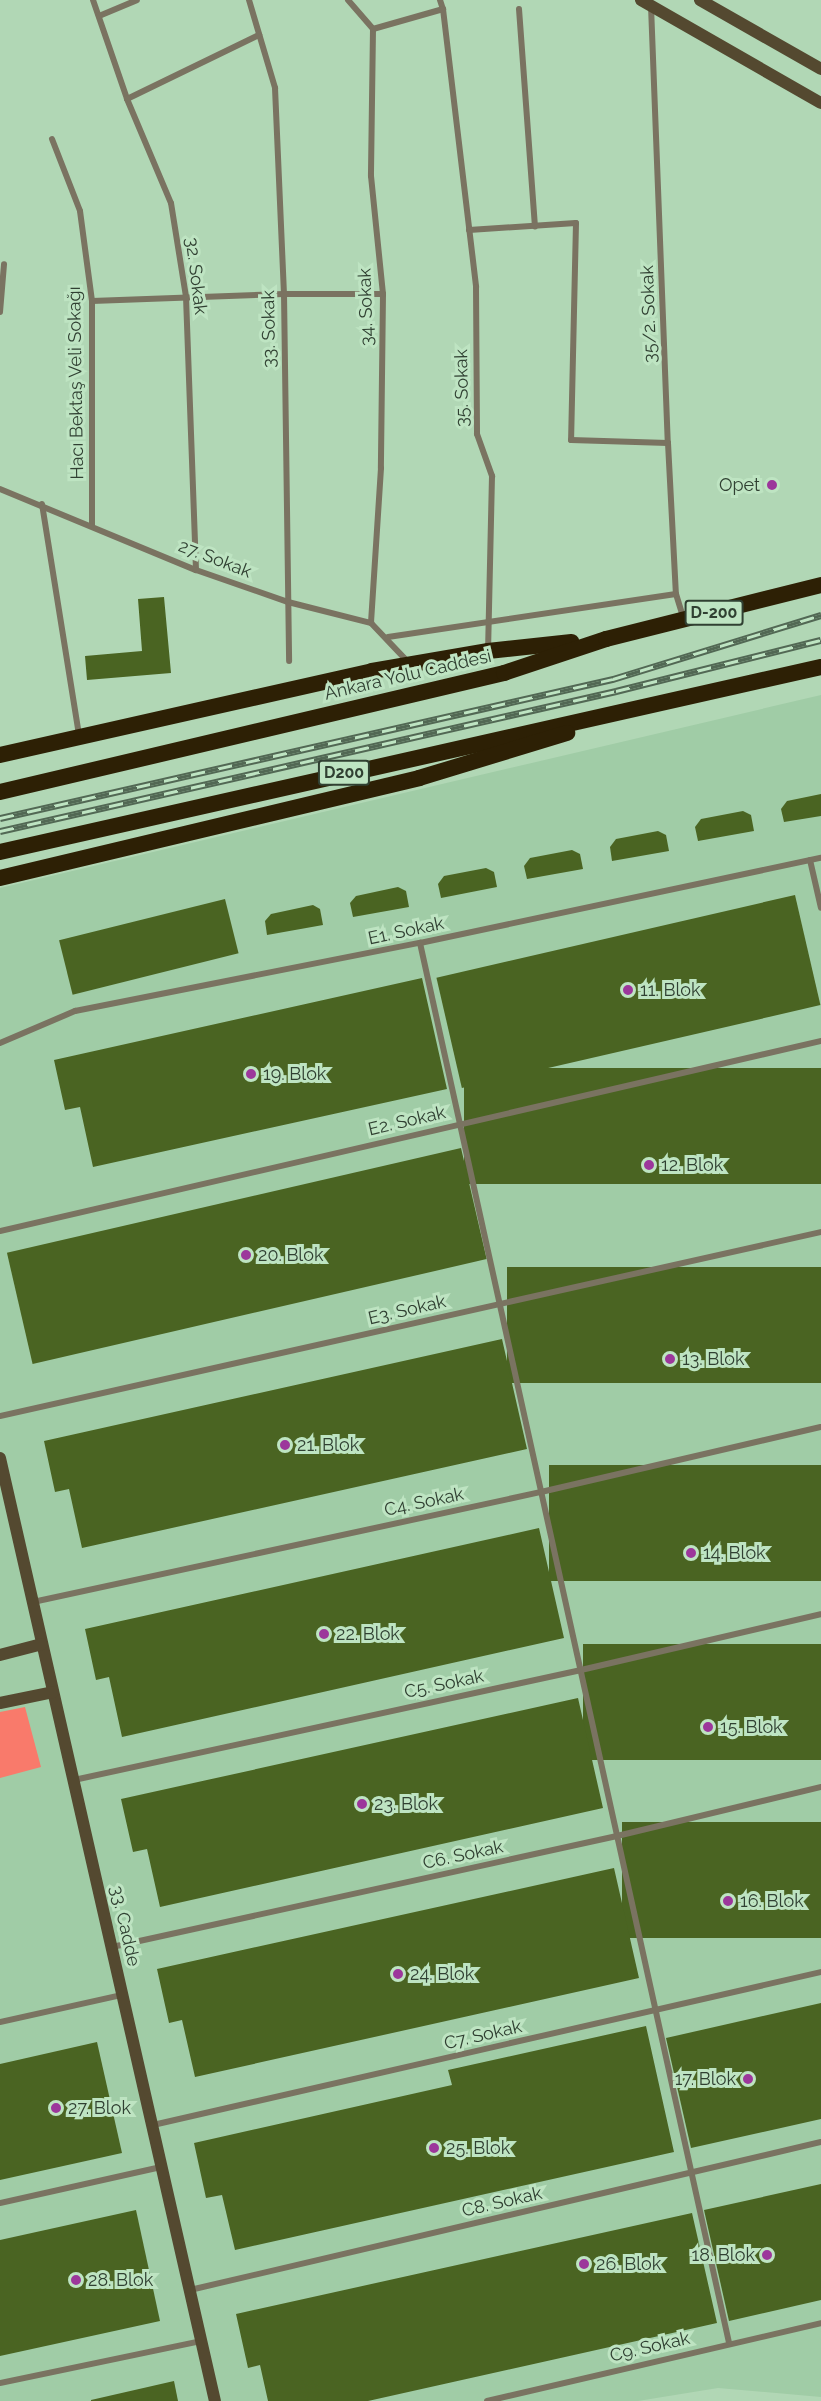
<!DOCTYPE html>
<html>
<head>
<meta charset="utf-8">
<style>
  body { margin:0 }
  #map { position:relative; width:821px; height:2401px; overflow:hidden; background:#b1d7b5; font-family:Raleway,sans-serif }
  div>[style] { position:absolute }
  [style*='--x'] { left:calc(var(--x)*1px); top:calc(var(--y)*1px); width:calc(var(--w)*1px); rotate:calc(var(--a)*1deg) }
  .built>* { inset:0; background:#a0cca6 }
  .green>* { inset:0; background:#f97a6b }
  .building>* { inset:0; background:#4a6422; transform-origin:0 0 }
  .minor>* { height:6px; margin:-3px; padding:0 3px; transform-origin:3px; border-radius:3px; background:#7a7361 }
  .secondary>* { height:12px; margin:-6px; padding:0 6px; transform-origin:6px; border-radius:6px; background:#544930 }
  .trunk>* { height:16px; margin:-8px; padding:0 8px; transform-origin:8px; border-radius:8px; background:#2d2005 }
  .rail>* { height:7px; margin-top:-3.5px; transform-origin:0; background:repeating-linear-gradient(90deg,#bee4c2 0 14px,#526854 0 28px); box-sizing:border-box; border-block:2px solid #526854 }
  .dots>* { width:16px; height:16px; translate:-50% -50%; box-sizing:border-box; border:3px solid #bee4c2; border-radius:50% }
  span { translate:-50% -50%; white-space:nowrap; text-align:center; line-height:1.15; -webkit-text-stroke:6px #bee4c2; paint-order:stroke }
  .shield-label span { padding:2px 4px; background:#bee4c2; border:2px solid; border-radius:4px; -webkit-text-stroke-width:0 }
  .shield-label { font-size:16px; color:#304032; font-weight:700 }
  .street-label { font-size:18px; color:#304032 }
  .poi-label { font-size:18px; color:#304032 }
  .right { translate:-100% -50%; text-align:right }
  .left { translate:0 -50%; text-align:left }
</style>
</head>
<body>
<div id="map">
  <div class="built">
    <div style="clip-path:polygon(821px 695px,821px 2397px,718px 2388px,638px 2401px,0 2401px,0 888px)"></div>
  </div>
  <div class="green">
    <div style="clip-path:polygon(25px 1707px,41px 1767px,0 1778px,0 1712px)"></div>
  </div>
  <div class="building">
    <div style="clip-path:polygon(164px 597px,171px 673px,87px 680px,85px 656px,142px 651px,138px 599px)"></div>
    <div style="clip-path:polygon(821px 794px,821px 816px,784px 822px,781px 809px,787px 801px)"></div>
    <div style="clip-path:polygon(743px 811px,751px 815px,754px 831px,698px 841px,695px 827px,701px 819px)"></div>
    <div style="clip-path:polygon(658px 831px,666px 835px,669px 851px,612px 861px,610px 847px,616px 839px)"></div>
    <div style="clip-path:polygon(572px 850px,580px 854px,583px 869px,527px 879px,524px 866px,530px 858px)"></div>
    <div style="clip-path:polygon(486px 868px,494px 872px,497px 887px,441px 898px,438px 884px,444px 876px)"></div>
    <div style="clip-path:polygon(398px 887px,406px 891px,409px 907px,353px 917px,350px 903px,356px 896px)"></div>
    <div style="left:795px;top:895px;width:113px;height:368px;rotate:77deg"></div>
    <div style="left:225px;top:899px;width:56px;height:171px;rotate:76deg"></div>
    <div style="clip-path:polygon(313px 905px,320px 909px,323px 925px,267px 935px,265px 921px,271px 914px)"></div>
    <div style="clip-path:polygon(422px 978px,447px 1089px,93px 1167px,80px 1107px,65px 1110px,54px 1060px)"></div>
    <div style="left:821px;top:1068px;width:116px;height:357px;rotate:90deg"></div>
    <div style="left:461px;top:1148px;width:114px;height:466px;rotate:77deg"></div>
    <div style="left:821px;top:1267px;width:116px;height:314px;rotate:90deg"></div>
    <div style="clip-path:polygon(502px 1339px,527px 1449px,82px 1548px,69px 1489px,55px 1492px,44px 1441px)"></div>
    <div style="left:821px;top:1465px;width:116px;height:272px;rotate:90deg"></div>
    <div style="clip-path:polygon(539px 1528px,564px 1638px,122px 1737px,109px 1677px,96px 1680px,85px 1629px)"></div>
    <div style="left:821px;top:1644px;width:116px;height:238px;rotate:90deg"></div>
    <div style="clip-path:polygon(578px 1698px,603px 1808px,160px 1907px,147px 1849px,133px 1852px,121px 1799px)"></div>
    <div style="left:821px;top:1822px;width:116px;height:199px;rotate:90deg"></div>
    <div style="clip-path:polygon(614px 1868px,639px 1978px,195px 2077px,182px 2020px,169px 2023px,157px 1969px)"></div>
    <div style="clip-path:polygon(821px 2003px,821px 2119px,691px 2148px,666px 2038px)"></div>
    <div style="clip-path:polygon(646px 2026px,674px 2152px,235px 2250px,222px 2195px,206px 2198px,194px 2143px,452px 2085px,448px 2070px)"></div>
    <div style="clip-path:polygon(97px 2042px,122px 2153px,0 2180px,0 2064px)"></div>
    <div style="clip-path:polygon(821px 2184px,821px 2300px,729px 2321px,704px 2210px)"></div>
    <div style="clip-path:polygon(136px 2210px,160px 2321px,0 2356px,0 2240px)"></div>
    <div style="clip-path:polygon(692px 2213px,717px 2323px,368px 2401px,268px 2401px,260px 2365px,248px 2368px,236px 2314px)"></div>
    <div style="clip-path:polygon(174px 2381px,178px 2401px,91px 2401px,91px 2400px)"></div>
  </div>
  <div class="minor">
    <div style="--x:93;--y:0;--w:105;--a:71"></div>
    <div style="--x:127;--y:99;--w:113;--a:67.1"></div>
    <div style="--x:171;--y:203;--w:95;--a:80.9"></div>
    <div style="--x:186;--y:297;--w:273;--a:87.9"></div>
    <div style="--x:249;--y:0;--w:92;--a:73.5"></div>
    <div style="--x:275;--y:88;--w:206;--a:87.5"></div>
    <div style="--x:284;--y:294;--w:367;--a:89.2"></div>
    <div style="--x:348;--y:0;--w:38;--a:49"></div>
    <div style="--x:373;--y:29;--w:147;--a:90.8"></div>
    <div style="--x:371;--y:176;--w:119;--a:84.2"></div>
    <div style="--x:383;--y:294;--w:174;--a:90.7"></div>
    <div style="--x:381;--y:468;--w:155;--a:93.7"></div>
    <div style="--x:440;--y:0;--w:9;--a:72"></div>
    <div style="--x:651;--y:6;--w:437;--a:87.8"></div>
    <div style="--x:668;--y:443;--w:151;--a:87"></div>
    <div style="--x:676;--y:594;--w:24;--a:73"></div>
    <div style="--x:519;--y:9;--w:218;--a:85.8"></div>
    <div style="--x:99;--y:16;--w:41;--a:-22.8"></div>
    <div style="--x:373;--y:29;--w:73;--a:-15.9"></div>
    <div style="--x:443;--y:9;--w:280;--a:83.2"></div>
    <div style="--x:476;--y:287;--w:147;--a:89.6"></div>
    <div style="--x:477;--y:434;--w:45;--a:70.3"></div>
    <div style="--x:492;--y:476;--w:175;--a:91.3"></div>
    <div style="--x:127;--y:99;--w:147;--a:-25.9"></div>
    <div style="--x:52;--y:139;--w:77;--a:68.7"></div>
    <div style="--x:80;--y:211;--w:91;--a:82.4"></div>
    <div style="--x:92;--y:301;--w:224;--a:90"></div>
    <div style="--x:469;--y:230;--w:107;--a:-3.7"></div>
    <div style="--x:576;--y:223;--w:217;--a:91.3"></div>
    <div style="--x:571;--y:440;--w:97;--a:1.8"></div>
    <div style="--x:92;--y:301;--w:192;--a:-2.1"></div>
    <div style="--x:284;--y:294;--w:99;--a:0"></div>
    <div style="--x:0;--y:312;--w:48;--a:-85.2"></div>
    <div style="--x:0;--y:489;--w:212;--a:22.5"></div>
    <div style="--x:196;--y:570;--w:97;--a:19.2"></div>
    <div style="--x:288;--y:602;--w:86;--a:14.2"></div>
    <div style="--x:371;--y:623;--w:54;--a:46.5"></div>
    <div style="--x:42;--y:504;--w:234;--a:80.9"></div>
    <div style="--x:388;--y:637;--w:291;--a:-8.5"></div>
    <div style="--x:810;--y:860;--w:49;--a:77.1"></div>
    <div style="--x:420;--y:943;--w:1434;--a:77.55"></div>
    <div style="--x:0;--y:1043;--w:82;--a:-23.1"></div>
    <div style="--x:75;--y:1011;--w:352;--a:-11.2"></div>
    <div style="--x:420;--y:943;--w:410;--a:-12"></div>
    <div style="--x:0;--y:1231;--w:843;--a:-13.03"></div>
    <div style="--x:0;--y:1416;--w:841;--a:-12.63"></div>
    <div style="--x:33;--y:1602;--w:520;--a:-12.22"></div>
    <div style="--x:541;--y:1492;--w:287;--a:-13.1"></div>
    <div style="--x:74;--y:1780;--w:519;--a:-12.24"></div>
    <div style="--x:581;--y:1670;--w:246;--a:-13.1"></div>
    <div style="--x:112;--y:1947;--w:517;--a:-12.4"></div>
    <div style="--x:617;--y:1836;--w:210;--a:-13.5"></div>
    <div style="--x:0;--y:2022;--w:125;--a:-12.5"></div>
    <div style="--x:153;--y:2125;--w:685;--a:-12.9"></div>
    <div style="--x:0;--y:2203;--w:165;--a:-12.6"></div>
    <div style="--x:190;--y:2290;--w:648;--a:-13.2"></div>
    <div style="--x:0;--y:2383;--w:205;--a:-11.8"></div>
    <div style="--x:487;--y:2401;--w:343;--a:-13.1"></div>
  </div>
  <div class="secondary">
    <div style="--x:641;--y:0;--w:207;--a:29.8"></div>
    <div style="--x:700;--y:0;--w:139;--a:29.7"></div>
    <div style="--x:0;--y:1458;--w:967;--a:77.16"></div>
    <div style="--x:0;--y:1655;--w:43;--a:-14.7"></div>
    <div style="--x:0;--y:1703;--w:54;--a:-11.7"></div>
  </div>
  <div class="trunk">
    <div style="--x:0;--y:755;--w:381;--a:-12.7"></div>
    <div style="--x:372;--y:671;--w:118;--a:-9.8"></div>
    <div style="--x:488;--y:651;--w:84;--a:-6.1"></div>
    <div style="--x:0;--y:792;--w:518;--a:-13.28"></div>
    <div style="--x:504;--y:673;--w:108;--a:-18.4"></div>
    <div style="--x:606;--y:639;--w:222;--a:-14.1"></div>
    <div style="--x:0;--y:852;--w:842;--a:-12.7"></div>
    <div style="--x:0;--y:878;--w:431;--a:-13.4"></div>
    <div style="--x:419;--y:778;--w:155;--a:-16.9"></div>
  </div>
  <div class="rail">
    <div style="--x:0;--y:818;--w:629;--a:-12.78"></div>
    <div style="--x:613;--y:679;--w:218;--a:-17.1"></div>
    <div style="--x:0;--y:831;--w:632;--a:-12.8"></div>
    <div style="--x:616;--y:691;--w:211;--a:-14"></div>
  </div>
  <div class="dots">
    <div style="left:772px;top:485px;background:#9c379b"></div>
    <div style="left:628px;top:990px;background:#9c379b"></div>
    <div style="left:251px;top:1074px;background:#9c379b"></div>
    <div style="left:649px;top:1165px;background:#9c379b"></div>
    <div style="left:246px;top:1255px;background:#9c379b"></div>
    <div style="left:670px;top:1359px;background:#9c379b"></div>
    <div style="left:285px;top:1445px;background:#9c379b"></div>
    <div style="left:691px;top:1553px;background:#9c379b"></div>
    <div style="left:324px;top:1634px;background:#9c379b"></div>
    <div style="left:708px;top:1727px;background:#9c379b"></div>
    <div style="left:362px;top:1804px;background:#9c379b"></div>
    <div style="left:728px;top:1901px;background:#9c379b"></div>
    <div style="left:398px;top:1974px;background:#9c379b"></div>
    <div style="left:748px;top:2079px;background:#9c379b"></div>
    <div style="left:56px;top:2108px;background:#9c379b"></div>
    <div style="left:434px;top:2148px;background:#9c379b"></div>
    <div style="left:767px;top:2255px;background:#9c379b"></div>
    <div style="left:584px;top:2264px;background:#9c379b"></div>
    <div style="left:76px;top:2280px;background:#9c379b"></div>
  </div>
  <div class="shield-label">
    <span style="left:714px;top:613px">D-200</span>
    <span style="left:344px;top:773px">D200</span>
  </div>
  <div class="street-label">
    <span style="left:196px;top:276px;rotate:83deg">32. Sokak</span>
    <span style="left:366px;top:307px;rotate:-92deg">34. Sokak</span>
    <span style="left:649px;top:314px;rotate:-92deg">35/2. Sokak</span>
    <span style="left:269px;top:329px;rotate:-91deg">33. Sokak</span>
    <span style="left:76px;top:383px;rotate:-91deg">Hacı Bektaş Veli Sokağı</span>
    <span style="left:462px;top:388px;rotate:-91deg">35. Sokak</span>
    <span style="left:215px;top:559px;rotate:21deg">27. Sokak</span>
    <span style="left:408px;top:675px;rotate:-13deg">Ankara Yolu Caddesi</span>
    <span style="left:406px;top:931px;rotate:-12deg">E1. Sokak</span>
    <span style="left:407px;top:1121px;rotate:-13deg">E2. Sokak</span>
    <span style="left:407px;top:1310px;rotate:-13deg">E3. Sokak</span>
    <span style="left:424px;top:1502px;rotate:-12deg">C4. Sokak</span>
    <span style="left:444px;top:1684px;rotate:-12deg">C5. Sokak</span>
    <span style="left:463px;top:1855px;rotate:-12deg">C6. Sokak</span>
    <span style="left:125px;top:1926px;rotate:77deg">33. Cadde</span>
    <span style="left:483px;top:2035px;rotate:-13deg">C7. Sokak</span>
    <span style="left:502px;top:2202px;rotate:-13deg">C8. Sokak</span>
    <span style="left:650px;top:2347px;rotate:-13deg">C9. Sokak</span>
  </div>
  <div class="poi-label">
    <span class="right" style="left:760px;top:485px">Opet</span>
    <span class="left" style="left:640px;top:990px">11. Blok</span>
    <span class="left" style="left:263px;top:1074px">19. Blok</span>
    <span class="left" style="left:661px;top:1165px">12. Blok</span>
    <span class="left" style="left:258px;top:1255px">20. Blok</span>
    <span class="left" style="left:682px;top:1359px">13. Blok</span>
    <span class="left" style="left:297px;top:1445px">21. Blok</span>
    <span class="left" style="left:703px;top:1553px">14. Blok</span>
    <span class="left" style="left:336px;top:1634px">22. Blok</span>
    <span class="left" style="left:720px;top:1727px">15. Blok</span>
    <span class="left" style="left:374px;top:1804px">23. Blok</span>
    <span class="left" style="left:740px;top:1901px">16. Blok</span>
    <span class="left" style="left:410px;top:1974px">24. Blok</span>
    <span class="right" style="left:736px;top:2079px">17. Blok</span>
    <span class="left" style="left:68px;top:2108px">27. Blok</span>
    <span class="left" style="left:446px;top:2148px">25. Blok</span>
    <span class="right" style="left:755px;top:2255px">18. Blok</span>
    <span class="left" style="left:596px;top:2264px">26. Blok</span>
    <span class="left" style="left:88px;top:2280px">28. Blok</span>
  </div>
</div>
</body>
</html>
